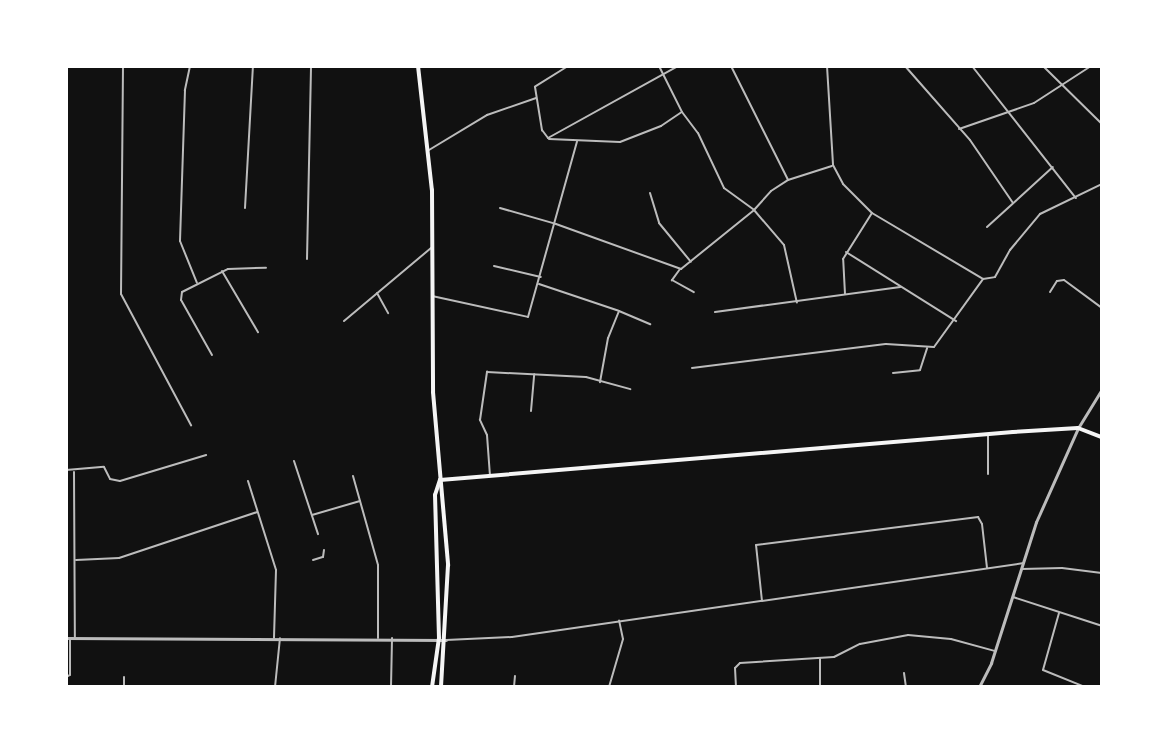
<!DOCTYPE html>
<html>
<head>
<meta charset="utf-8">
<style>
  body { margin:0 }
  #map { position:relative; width:1168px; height:753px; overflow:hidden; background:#111; font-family:"Exo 2",sans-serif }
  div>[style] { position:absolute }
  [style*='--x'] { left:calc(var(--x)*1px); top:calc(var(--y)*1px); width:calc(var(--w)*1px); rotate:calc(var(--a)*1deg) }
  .minor>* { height:2px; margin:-1px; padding:0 1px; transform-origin:1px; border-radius:1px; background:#bcbcbc }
  .tertiary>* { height:3px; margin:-1.5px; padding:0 1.5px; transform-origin:1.5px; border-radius:1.5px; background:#bcbcbc }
  .secondary>* { height:4px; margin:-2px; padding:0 2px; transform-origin:2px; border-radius:2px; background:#f5f5f5 }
  .primary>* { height:4px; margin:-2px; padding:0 2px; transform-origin:2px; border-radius:2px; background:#f5f5f5 }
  span { translate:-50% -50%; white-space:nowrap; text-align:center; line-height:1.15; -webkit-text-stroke:4.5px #fff; paint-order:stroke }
  .frame { position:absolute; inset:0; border:68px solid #fff; pointer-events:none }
</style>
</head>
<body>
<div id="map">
  <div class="minor">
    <div style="--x:123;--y:66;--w:228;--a:90.5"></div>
    <div style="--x:121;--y:294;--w:149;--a:61.9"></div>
    <div style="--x:190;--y:66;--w:25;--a:102"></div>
    <div style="--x:185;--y:90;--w:151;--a:91.9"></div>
    <div style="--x:180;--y:241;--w:45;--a:68"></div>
    <div style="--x:568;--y:66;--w:39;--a:148"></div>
    <div style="--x:535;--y:87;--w:44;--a:80.8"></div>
    <div style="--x:542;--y:130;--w:10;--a:53"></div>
    <div style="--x:548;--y:138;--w:149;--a:-29"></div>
    <div style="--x:659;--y:66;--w:51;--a:63.4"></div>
    <div style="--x:682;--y:112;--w:26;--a:53"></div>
    <div style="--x:698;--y:133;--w:61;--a:64.7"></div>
    <div style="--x:724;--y:188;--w:37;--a:36"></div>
    <div style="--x:754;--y:210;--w:46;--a:49.4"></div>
    <div style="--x:784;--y:245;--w:59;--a:77.4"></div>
    <div style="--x:731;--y:66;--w:127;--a:63.4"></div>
    <div style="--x:827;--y:66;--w:99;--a:86.5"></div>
    <div style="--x:833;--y:165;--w:21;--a:62"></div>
    <div style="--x:843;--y:184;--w:41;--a:45"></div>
    <div style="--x:872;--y:213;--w:129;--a:30.7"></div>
    <div style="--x:983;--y:279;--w:12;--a:-9"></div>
    <div style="--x:995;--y:277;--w:31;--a:-61"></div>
    <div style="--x:1010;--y:250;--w:47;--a:-50.2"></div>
    <div style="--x:1040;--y:214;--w:69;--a:-25.8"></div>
    <div style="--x:905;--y:66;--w:98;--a:48.7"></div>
    <div style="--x:970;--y:140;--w:76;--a:55.7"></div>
    <div style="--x:972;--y:66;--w:168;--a:51.8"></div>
    <div style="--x:1043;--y:66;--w:83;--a:44.5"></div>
    <div style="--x:959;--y:129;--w:79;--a:-19.1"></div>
    <div style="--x:1034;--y:103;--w:68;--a:-33"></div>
    <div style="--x:549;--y:139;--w:71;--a:2.4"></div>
    <div style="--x:620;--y:142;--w:44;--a:-21.3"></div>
    <div style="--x:661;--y:126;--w:25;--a:-34"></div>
    <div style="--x:429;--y:150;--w:68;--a:-31.1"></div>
    <div style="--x:487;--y:115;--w:52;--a:-19.1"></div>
    <div style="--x:650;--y:193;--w:31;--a:73"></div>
    <div style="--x:659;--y:223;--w:50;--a:50.6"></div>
    <div style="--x:245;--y:208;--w:142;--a:-86.8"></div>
    <div style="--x:500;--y:208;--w:58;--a:15.9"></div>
    <div style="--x:556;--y:224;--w:133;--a:19.8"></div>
    <div style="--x:681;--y:269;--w:94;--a:-38.9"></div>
    <div style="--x:754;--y:210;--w:25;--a:-48"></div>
    <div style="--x:771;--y:191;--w:20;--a:-33"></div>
    <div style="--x:788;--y:180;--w:46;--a:-17.7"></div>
    <div style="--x:987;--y:227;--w:89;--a:-42.3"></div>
    <div style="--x:846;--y:252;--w:130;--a:32.1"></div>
    <div style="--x:307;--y:259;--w:193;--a:-88.8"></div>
    <div style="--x:494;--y:266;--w:48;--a:13.2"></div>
    <div style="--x:680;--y:269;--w:14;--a:126"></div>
    <div style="--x:672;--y:280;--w:25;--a:29"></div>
    <div style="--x:222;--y:271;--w:71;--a:59.5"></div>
    <div style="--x:539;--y:284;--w:84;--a:18.6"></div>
    <div style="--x:619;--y:311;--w:29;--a:112"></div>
    <div style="--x:608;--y:338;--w:45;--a:100.3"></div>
    <div style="--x:1050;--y:292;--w:13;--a:-58"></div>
    <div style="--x:1057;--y:281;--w:7;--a:-8"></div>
    <div style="--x:1064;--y:280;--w:47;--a:36.4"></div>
    <div style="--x:377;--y:293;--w:23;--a:61"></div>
    <div style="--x:845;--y:294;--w:35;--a:-93"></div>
    <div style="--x:843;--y:259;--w:54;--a:-57.8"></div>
    <div style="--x:432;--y:296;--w:98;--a:12.3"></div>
    <div style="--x:528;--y:317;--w:182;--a:-74.4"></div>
    <div style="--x:619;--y:311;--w:34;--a:23"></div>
    <div style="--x:715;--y:312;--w:187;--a:-7.7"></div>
    <div style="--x:344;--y:321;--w:114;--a:-40"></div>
    <div style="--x:212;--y:355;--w:63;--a:-119.4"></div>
    <div style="--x:181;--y:300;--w:8;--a:-83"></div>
    <div style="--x:182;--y:292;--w:51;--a:-26.6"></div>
    <div style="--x:228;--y:269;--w:38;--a:-2"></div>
    <div style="--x:692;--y:368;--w:195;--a:-7.1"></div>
    <div style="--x:886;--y:344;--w:48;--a:3.6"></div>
    <div style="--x:934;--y:347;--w:84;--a:-54.2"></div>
    <div style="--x:893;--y:373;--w:27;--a:-6"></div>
    <div style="--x:920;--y:370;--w:23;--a:-72"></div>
    <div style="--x:531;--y:411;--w:37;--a:-85"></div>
    <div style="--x:988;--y:435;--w:39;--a:90"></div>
    <div style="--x:294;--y:461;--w:77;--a:71.8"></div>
    <div style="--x:66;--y:470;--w:38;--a:-5"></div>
    <div style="--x:104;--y:467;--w:13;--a:63"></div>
    <div style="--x:110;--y:479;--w:10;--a:11"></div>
    <div style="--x:120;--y:481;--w:90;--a:-16.8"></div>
    <div style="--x:74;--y:472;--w:165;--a:89.7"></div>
    <div style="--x:353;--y:476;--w:92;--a:74.3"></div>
    <div style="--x:378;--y:565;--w:73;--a:90"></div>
    <div style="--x:490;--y:476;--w:41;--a:-94.2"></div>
    <div style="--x:487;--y:435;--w:17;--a:-115"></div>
    <div style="--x:480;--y:420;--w:49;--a:-81.7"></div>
    <div style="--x:487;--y:372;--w:99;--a:2.9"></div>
    <div style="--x:586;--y:377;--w:46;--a:15.3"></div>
    <div style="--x:248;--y:481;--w:93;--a:72.5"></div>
    <div style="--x:276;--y:570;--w:68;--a:91.7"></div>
    <div style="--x:312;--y:515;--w:50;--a:-16.3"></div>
    <div style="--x:76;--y:560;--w:43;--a:-2.7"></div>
    <div style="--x:119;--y:558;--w:145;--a:-18.4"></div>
    <div style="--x:313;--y:560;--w:10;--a:-17"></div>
    <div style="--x:323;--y:557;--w:7;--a:-82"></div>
    <div style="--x:1022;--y:569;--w:40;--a:-1.4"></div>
    <div style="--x:1062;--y:568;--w:40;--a:7.1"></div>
    <div style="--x:1013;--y:597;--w:94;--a:18"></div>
    <div style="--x:762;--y:601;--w:56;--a:-96.1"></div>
    <div style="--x:756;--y:545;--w:224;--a:-7.2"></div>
    <div style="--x:978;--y:517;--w:8;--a:60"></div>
    <div style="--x:982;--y:524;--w:44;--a:83.5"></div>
    <div style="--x:1059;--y:613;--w:59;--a:105.7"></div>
    <div style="--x:1043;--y:670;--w:45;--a:22"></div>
    <div style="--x:446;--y:640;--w:66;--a:-2.6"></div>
    <div style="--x:512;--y:637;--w:517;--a:-8.22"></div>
    <div style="--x:820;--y:659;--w:28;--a:90"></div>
    <div style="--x:904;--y:673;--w:14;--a:82"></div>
    <div style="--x:66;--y:677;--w:4;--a:-27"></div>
    <div style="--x:70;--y:675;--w:37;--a:-90"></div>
    <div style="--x:124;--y:677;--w:10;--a:90"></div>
    <div style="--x:275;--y:687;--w:49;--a:-84.2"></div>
    <div style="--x:391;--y:687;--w:49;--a:-88.8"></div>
    <div style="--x:514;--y:687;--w:11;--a:-85"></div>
    <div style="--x:609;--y:687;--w:50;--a:-73.7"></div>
    <div style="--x:623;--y:639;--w:19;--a:-102"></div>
    <div style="--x:736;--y:687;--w:19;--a:-93"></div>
    <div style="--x:735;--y:668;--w:7;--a:-45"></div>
    <div style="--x:740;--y:663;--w:94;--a:-3.7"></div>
    <div style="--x:834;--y:657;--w:29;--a:-27"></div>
    <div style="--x:860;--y:644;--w:49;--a:-10.6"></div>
    <div style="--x:908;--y:635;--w:43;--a:5.3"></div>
    <div style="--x:951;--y:639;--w:46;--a:15.3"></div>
  </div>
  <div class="tertiary">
    <div style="--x:66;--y:638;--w:380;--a:0.3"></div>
    <div style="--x:979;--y:687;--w:27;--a:-63"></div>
    <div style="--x:991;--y:663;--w:148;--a:-72.3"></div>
    <div style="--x:1036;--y:522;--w:103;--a:-65.9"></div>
    <div style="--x:1078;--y:428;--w:46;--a:-58.4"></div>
  </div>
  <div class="secondary">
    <div style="--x:440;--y:480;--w:575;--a:-4.79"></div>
    <div style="--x:1013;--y:432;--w:65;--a:-3.5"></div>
    <div style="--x:1078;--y:428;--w:26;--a:21"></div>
  </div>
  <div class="primary">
    <div style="--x:418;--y:66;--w:125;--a:83.6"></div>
    <div style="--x:432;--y:190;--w:202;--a:89.7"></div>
    <div style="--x:433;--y:392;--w:174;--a:85"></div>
    <div style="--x:448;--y:565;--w:122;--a:93.3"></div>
    <div style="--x:432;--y:687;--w:49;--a:-81.9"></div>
    <div style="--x:439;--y:638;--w:143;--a:-91.6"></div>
    <div style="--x:435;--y:495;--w:16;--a:-72"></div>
  </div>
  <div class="frame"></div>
</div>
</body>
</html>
